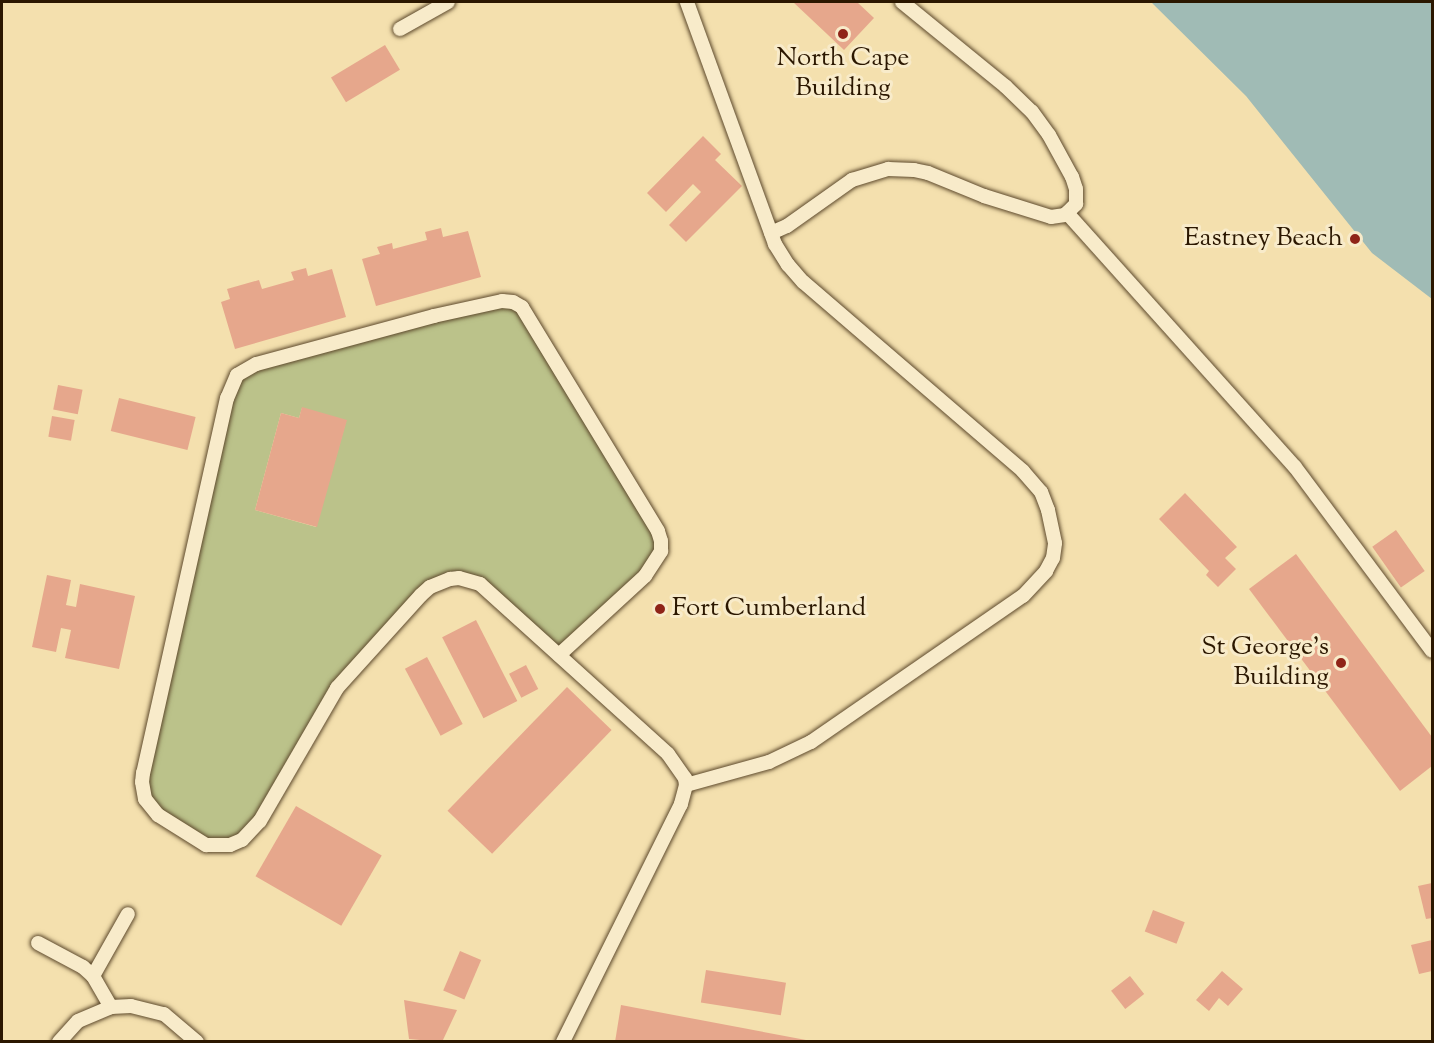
<!DOCTYPE html>
<html>
<head>
<meta charset="utf-8">
<style>
  body { margin:0 }
  #map { position:relative; width:1434px; height:1043px; overflow:hidden; background:#f4e0ae; font-family:"Sorts Mill Goudy",serif }
  div>[style] { position:absolute }
  [style*='--x'] { left:calc(var(--x)*1px); top:calc(var(--y)*1px); width:calc(var(--w)*1px); rotate:calc(var(--a)*1deg) }
  .green>* { inset:0; background:#bbc28a }
  .water>* { inset:0; background:#a0bbb5 }
  .building>* { inset:0; background:#e6a78c; transform-origin:0 0 }
  .roads { filter:drop-shadow(0 0 2px #5d492c) drop-shadow(0 0 2px #5d492c) }
  .lane>* { height:14px; margin:-7px; padding:0 7px; transform-origin:7px; border-radius:7px; background:#f8ebca }
  .dots>* { width:16px; height:16px; translate:-50% -50%; box-sizing:border-box; border:3px solid #f8ebca; border-radius:50% }
  span { translate:-50% -50%; white-space:nowrap; text-align:center; line-height:1.15; -webkit-text-stroke:6px #f8ebca; paint-order:stroke }
  .poi-label { font-size:26px; color:#2b1700 }
  .right { translate:-100% -50%; text-align:right }
  .left { translate:0 -50%; text-align:left }
  .frame { position:absolute; inset:0; border:3px solid #2b1700; pointer-events:none }
</style>
</head>
<body>
<div id="map">
  <div class="green">
    <div style="clip-path:polygon(evenodd,514px 303px,658px 533px,661px 551px,559px 655px,480px 584px,439px 582px,345px 677px,260px 821px,219px 847px,158px 815px,143px 773px,227px 398px,245px 369px,514px 303px,302px 408px,345px 425px,316px 527px,255px 510px,281px 413px,299px 418px,302px 408px)"></div>
  </div>
  <div class="water">
    <div style="clip-path:polygon(1151px 2px,1432px 2px,1432px 299px,1372px 253px,1246px 96px)"></div>
  </div>
  <div class="building">
    <div style="clip-path:polygon(793px 2px,857px 2px,874px 18px,844px 50px)"></div>
    <div style="left:385px;top:45px;width:29px;height:63px;rotate:59deg"></div>
    <div style="clip-path:polygon(703px 136px,721px 154px,715px 160px,742px 186px,686px 242px,669px 225px,701px 192px,693px 184px,666px 212px,647px 193px)"></div>
    <div style="clip-path:polygon(441px 228px,443px 237px,468px 231px,481px 277px,376px 306px,362px 259px,380px 254px,377px 247px,392px 243px,393px 249px,427px 240px,425px 232px)"></div>
    <div style="clip-path:polygon(306px 268px,308px 276px,332px 269px,346px 317px,235px 349px,221px 302px,230px 299px,227px 289px,259px 280px,262px 289px,294px 280px,291px 272px)"></div>
    <div style="left:58px;top:385px;width:25px;height:25px;rotate:11deg"></div>
    <div style="left:119px;top:398px;width:79px;height:34px;rotate:14deg"></div>
    <div style="clip-path:polygon(302px 407px,347px 420px,317px 527px,255px 510px,281px 413px,299px 418px)"></div>
    <div style="left:52px;top:416px;width:23px;height:21px;rotate:10deg"></div>
    <div style="clip-path:polygon(1185px 493px,1237px 547px,1225px 558px,1236px 569px,1218px 587px,1206px 575px,1209px 571px,1159px 519px)"></div>
    <div style="left:1396px;top:530px;width:50px;height:29px;rotate:55deg"></div>
    <div style="clip-path:polygon(1296px 554px,1432px 737px,1432px 766px,1400px 791px,1249px 589px)"></div>
    <div style="clip-path:polygon(47px 575px,71px 580px,66px 605px,76px 607px,80px 584px,135px 596px,119px 669px,65px 658px,71px 630px,61px 628px,56px 652px,32px 647px)"></div>
    <div style="left:476px;top:620px;width:91px;height:38px;rotate:63deg"></div>
    <div style="left:427px;top:657px;width:76px;height:25px;rotate:62deg"></div>
    <div style="left:526px;top:665px;width:27px;height:19px;rotate:63deg"></div>
    <div style="left:567px;top:687px;width:62px;height:172px;rotate:44deg"></div>
    <div style="left:296px;top:806px;width:99px;height:81px;rotate:30deg"></div>
    <div style="clip-path:polygon(1432px 883px,1432px 918px,1426px 919px,1418px 886px)"></div>
    <div style="left:1153px;top:910px;width:34px;height:23px;rotate:21deg"></div>
    <div style="clip-path:polygon(1432px 940px,1432px 971px,1419px 974px,1411px 945px)"></div>
    <div style="left:460px;top:951px;width:23px;height:43px;rotate:23deg"></div>
    <div style="left:706px;top:970px;width:81px;height:33px;rotate:9deg"></div>
    <div style="clip-path:polygon(1222px 971px,1243px 989px,1228px 1006px,1219px 998px,1209px 1011px,1196px 1000px)"></div>
    <div style="left:1130px;top:976px;width:23px;height:24px;rotate:52deg"></div>
    <div style="clip-path:polygon(404px 1000px,457px 1010px,442px 1042px,409px 1039px)"></div>
    <div style="clip-path:polygon(621px 1005px,806px 1040px,806px 1042px,615px 1042px)"></div>
  </div>
  <div class="roads">
    <div class="lane">
      <div style="--x:400;--y:29;--w:55;--a:-29.4"></div>
      <div style="--x:1067;--y:213;--w:341;--a:48.1"></div>
      <div style="--x:1295;--y:467;--w:229;--a:53.3"></div>
      <div style="--x:771;--y:233;--w:17;--a:-24"></div>
      <div style="--x:787;--y:226;--w:80;--a:-35.3"></div>
      <div style="--x:852;--y:180;--w:38;--a:-17"></div>
      <div style="--x:888;--y:169;--w:26;--a:2"></div>
      <div style="--x:914;--y:170;--w:14;--a:12"></div>
      <div style="--x:928;--y:173;--w:61;--a:22.3"></div>
      <div style="--x:984;--y:196;--w:70;--a:17.4"></div>
      <div style="--x:1051;--y:217;--w:14;--a:-8"></div>
      <div style="--x:1065;--y:215;--w:16;--a:-45"></div>
      <div style="--x:1076;--y:204;--w:15;--a:-90"></div>
      <div style="--x:1076;--y:189;--w:13;--a:-108"></div>
      <div style="--x:1072;--y:177;--w:48;--a:-118.7"></div>
      <div style="--x:1049;--y:135;--w:29;--a:-126"></div>
      <div style="--x:1032;--y:112;--w:37;--a:-136"></div>
      <div style="--x:1005;--y:86;--w:133;--a:-140.8"></div>
      <div style="--x:559;--y:655;--w:117;--a:-42.6"></div>
      <div style="--x:645;--y:576;--w:30;--a:-57"></div>
      <div style="--x:661;--y:551;--w:10;--a:-90"></div>
      <div style="--x:661;--y:541;--w:10;--a:-107"></div>
      <div style="--x:658;--y:531;--w:262;--a:-121.3"></div>
      <div style="--x:522;--y:307;--w:10;--a:-151"></div>
      <div style="--x:513;--y:302;--w:11;--a:-175"></div>
      <div style="--x:502;--y:301;--w:70;--a:167.6"></div>
      <div style="--x:434;--y:316;--w:184;--a:164.9"></div>
      <div style="--x:256;--y:364;--w:22;--a:150"></div>
      <div style="--x:237;--y:375;--w:25;--a:113"></div>
      <div style="--x:227;--y:398;--w:384;--a:102.6"></div>
      <div style="--x:143;--y:773;--w:9;--a:96"></div>
      <div style="--x:142;--y:782;--w:17;--a:80"></div>
      <div style="--x:145;--y:799;--w:21;--a:51"></div>
      <div style="--x:158;--y:815;--w:57;--a:32"></div>
      <div style="--x:206;--y:845;--w:24;--a:0"></div>
      <div style="--x:230;--y:845;--w:13;--a:-23"></div>
      <div style="--x:242;--y:840;--w:26;--a:-47"></div>
      <div style="--x:260;--y:821;--w:154;--a:-59.9"></div>
      <div style="--x:337;--y:688;--w:125;--a:-47.9"></div>
      <div style="--x:421;--y:595;--w:12;--a:-42"></div>
      <div style="--x:430;--y:587;--w:22;--a:-22"></div>
      <div style="--x:450;--y:579;--w:9;--a:-6"></div>
      <div style="--x:459;--y:578;--w:22;--a:16"></div>
      <div style="--x:480;--y:584;--w:253;--a:42.1"></div>
      <div style="--x:668;--y:754;--w:29;--a:55"></div>
      <div style="--x:685;--y:778;--w:7;--a:82"></div>
      <div style="--x:686;--y:785;--w:20;--a:105"></div>
      <div style="--x:681;--y:804;--w:266;--a:116.4"></div>
      <div style="--x:686;--y:785;--w:86;--a:-15.5"></div>
      <div style="--x:769;--y:762;--w:47;--a:-25.5"></div>
      <div style="--x:811;--y:742;--w:257;--a:-34.6"></div>
      <div style="--x:1023;--y:596;--w:34;--a:-47"></div>
      <div style="--x:1046;--y:571;--w:15;--a:-62"></div>
      <div style="--x:1053;--y:558;--w:15;--a:-82"></div>
      <div style="--x:1055;--y:543;--w:34;--a:-102"></div>
      <div style="--x:1048;--y:510;--w:19;--a:-111"></div>
      <div style="--x:1041;--y:492;--w:28;--a:-131"></div>
      <div style="--x:1023;--y:471;--w:290;--a:-139.3"></div>
      <div style="--x:803;--y:282;--w:23;--a:-131"></div>
      <div style="--x:788;--y:265;--w:25;--a:-122"></div>
      <div style="--x:775;--y:244;--w:258;--a:-110"></div>
      <div style="--x:38;--y:943;--w:51;--a:28.1"></div>
      <div style="--x:83;--y:967;--w:13;--a:42"></div>
      <div style="--x:93;--y:976;--w:36;--a:60"></div>
      <div style="--x:93;--y:976;--w:71;--a:-60.6"></div>
      <div style="--x:59;--y:1042;--w:28;--a:-48"></div>
      <div style="--x:78;--y:1021;--w:36;--a:-23"></div>
      <div style="--x:111;--y:1007;--w:20;--a:-3"></div>
      <div style="--x:131;--y:1006;--w:34;--a:14"></div>
      <div style="--x:164;--y:1014;--w:43;--a:40.3"></div>
    </div>
  </div>
  <div class="dots">
    <div style="left:843px;top:34px;background:#8f2418"></div>
    <div style="left:1355px;top:239px;background:#8f2418"></div>
    <div style="left:660px;top:609px;background:#8f2418"></div>
    <div style="left:1341px;top:663px;background:#8f2418"></div>
  </div>
  <div class="poi-label">
    <span style="left:843px;top:74px">North Cape<br>Building</span>
    <span class="right" style="left:1343px;top:239px">Eastney Beach</span>
    <span class="left" style="left:672px;top:609px">Fort Cumberland</span>
    <span class="right" style="left:1329px;top:663px">St George's<br>Building</span>
  </div>
  <div class="frame"></div>
</div>
</body>
</html>
